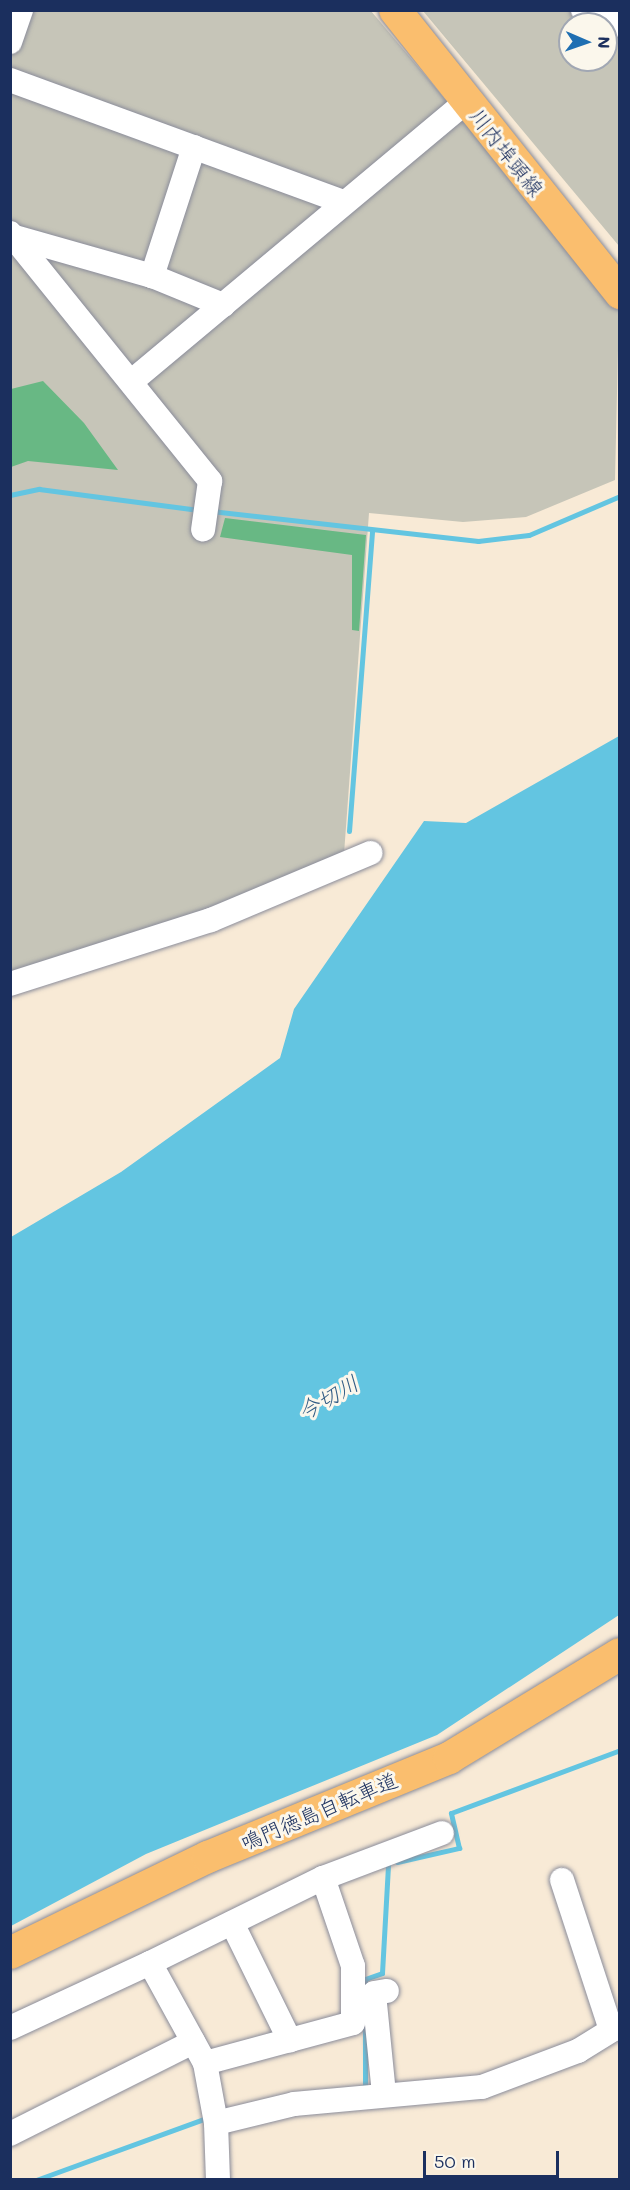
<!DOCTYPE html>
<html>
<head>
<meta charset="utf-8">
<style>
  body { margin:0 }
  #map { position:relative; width:630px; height:2190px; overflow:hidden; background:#f8ead6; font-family:Mali,"Klee One",sans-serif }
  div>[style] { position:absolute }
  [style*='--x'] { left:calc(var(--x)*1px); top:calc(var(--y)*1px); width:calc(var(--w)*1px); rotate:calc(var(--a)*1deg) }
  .industrial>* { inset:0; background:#c6c5b8 }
  .forest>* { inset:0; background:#68b884 }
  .water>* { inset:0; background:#63c5e1 }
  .stream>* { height:5px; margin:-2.5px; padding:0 2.5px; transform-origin:2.5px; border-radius:2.5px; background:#63c5e1 }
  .roads { filter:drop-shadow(0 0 2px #8a8c9a) drop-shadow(0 0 2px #8a8c9a) }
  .minor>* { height:24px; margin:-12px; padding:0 12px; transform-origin:12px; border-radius:12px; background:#fff }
  .major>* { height:32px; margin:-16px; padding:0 16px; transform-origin:16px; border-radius:16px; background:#fabe6e }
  span { translate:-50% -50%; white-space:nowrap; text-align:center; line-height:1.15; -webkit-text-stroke:6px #fbf7ec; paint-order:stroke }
  .street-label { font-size:21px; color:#1b2f5e }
  .water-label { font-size:22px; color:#315c85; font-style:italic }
  .frame { position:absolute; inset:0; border:12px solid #1b2f5e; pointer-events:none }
  .north { position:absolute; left:558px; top:12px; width:60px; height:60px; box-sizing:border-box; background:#fbf7ec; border:2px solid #a1a7b3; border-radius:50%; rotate:92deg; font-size:16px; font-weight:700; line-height:24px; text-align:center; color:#1b2f5e }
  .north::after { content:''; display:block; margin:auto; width:21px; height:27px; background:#1f6fb2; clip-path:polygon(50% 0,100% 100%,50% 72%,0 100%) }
  .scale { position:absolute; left:423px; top:2151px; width:136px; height:27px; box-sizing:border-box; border:3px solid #1b2f5e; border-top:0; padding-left:8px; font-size:18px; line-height:21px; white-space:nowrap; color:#1b2f5e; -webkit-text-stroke:4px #fbf7ec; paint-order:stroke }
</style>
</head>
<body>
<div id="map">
  <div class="industrial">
    <div style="clip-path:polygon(11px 11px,371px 11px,619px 306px,615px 480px,526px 517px,463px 522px,369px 513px,344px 854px,204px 916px,11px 975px)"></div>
    <div style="clip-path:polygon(evenodd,423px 11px,619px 11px,619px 246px,423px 11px,570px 24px,606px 24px,606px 60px,570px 60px,570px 24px)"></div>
  </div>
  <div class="forest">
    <div style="clip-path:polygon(43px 381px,84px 423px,118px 470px,28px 461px,11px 467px,11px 389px)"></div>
    <div style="clip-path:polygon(225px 518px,366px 535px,359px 631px,352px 630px,352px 555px,220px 537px)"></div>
  </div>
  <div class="water">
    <div style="clip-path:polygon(619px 736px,619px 1615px,437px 1735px,146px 1854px,11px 1926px,11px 1237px,121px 1172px,280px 1058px,294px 1009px,424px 821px,466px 823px)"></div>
  </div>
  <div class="stream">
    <div style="--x:10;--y:495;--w:30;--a:-12"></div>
    <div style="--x:39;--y:489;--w:161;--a:7.5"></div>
    <div style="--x:211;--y:511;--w:269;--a:6.4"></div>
    <div style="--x:478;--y:541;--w:51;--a:-6.7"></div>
    <div style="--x:529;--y:535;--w:99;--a:-23.2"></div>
    <div style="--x:349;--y:831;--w:301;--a:-85.6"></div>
    <div style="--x:397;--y:1862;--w:64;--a:-12.7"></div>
    <div style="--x:459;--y:1848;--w:36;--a:-103"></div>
    <div style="--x:451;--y:1813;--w:180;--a:-20.4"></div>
    <div style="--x:365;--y:1984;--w:5;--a:-90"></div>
    <div style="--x:365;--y:1979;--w:18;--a:-19"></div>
    <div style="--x:382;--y:1973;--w:109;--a:-86.8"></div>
    <div style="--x:360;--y:2088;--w:5;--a:-11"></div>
    <div style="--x:365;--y:2087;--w:70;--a:-90"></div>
    <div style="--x:36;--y:2180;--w:184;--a:-20"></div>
  </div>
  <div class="roads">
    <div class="minor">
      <div style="--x:583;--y:10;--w:40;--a:22"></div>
      <div style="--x:10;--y:42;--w:34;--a:-71"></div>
      <div style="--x:10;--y:80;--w:356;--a:20.1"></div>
      <div style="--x:194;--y:147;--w:136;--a:108"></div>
      <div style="--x:152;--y:276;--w:77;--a:22.2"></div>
      <div style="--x:10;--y:233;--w:319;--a:51.1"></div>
      <div style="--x:210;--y:481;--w:49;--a:98.1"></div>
      <div style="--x:15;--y:237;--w:142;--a:15.9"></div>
      <div style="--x:132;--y:381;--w:437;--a:-39.9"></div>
      <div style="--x:10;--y:984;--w:211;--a:-17.7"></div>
      <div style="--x:211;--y:920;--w:173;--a:-22.8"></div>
      <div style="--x:562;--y:1880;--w:158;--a:71.9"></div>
      <div style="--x:232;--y:1923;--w:131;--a:63.8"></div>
      <div style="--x:150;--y:1963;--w:193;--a:-26.2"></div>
      <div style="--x:323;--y:1878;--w:127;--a:-20.7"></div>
      <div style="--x:10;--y:2028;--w:154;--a:-24.9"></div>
      <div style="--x:150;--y:1963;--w:114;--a:61.2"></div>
      <div style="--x:205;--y:2063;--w:61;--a:79.6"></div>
      <div style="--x:216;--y:2123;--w:57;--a:88"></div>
      <div style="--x:205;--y:2063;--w:153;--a:-15.1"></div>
      <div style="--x:353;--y:2023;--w:57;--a:-90"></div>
      <div style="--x:353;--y:1966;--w:93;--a:-108.8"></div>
      <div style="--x:384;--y:2094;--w:101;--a:-95.7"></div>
      <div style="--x:374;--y:1993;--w:13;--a:-9"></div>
      <div style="--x:216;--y:2123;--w:80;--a:-13.7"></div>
      <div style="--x:294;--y:2104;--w:189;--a:-5.2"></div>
      <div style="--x:482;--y:2087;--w:103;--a:-20.6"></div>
      <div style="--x:578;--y:2051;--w:49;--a:-31.8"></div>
      <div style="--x:10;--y:2134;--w:205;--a:-26.7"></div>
    </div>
    <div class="major">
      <div style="--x:395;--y:10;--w:362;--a:51.5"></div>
      <div style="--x:10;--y:1953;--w:220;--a:-25.9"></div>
      <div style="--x:208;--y:1857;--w:261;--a:-22.3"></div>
      <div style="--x:449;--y:1758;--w:200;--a:-31.3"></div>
    </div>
  </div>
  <div class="street-label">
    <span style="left:507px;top:152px;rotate:52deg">川内埠頭線</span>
    <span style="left:319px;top:1811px;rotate:-23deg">鳴門徳島自転車道</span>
  </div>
  <div class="water-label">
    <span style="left:328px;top:1397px;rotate:-30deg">今切川</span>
  </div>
  <div class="frame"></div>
  <div class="north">N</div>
  <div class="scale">50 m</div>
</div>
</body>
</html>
